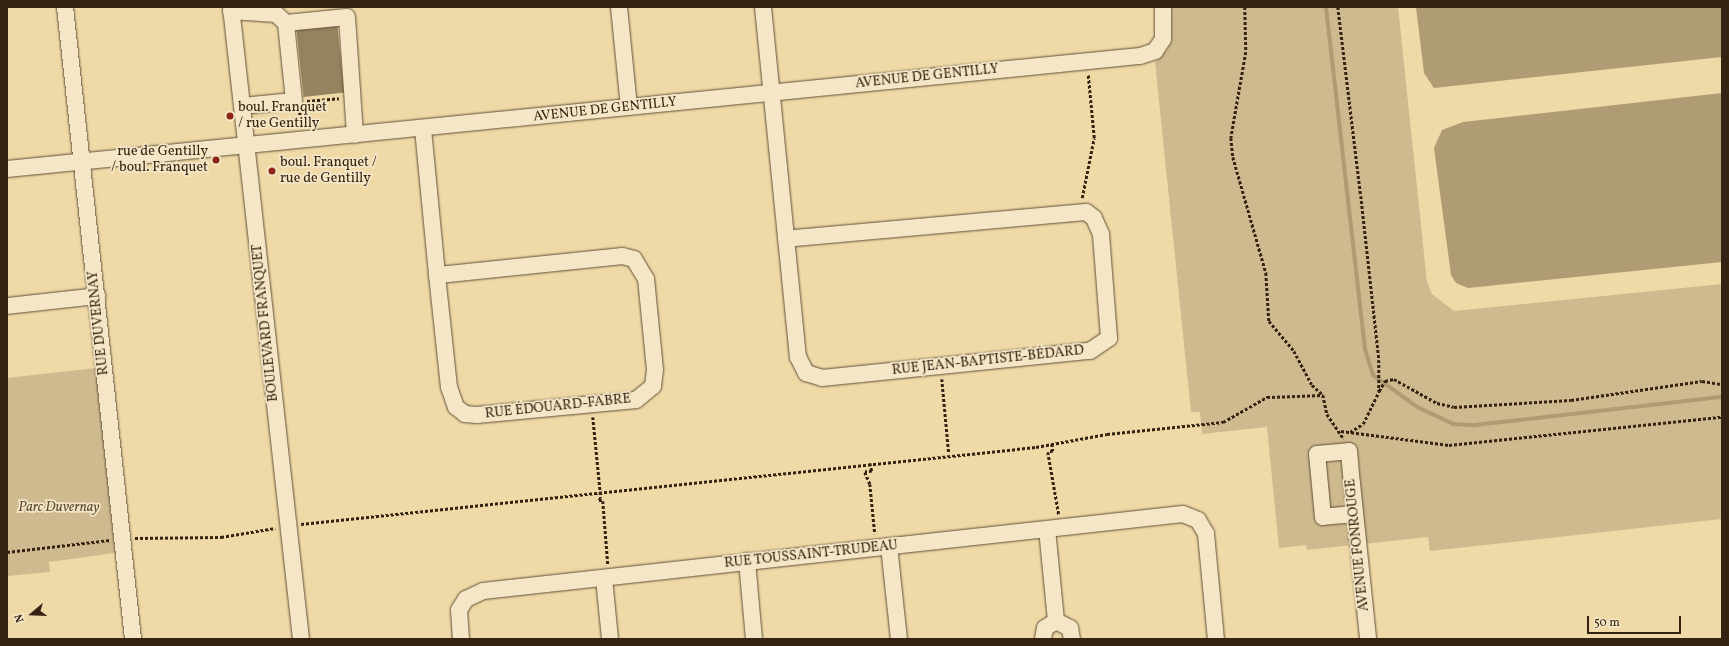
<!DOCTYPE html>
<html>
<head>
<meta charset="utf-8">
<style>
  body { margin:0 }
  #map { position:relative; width:1729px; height:646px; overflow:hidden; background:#eed9a7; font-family:Vollkorn,serif }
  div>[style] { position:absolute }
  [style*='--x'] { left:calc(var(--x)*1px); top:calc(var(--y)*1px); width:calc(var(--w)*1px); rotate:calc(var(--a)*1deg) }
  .green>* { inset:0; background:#ceba8e }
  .water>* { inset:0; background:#af9b74 }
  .stream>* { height:4px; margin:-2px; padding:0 2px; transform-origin:2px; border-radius:2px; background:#af9b74 }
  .building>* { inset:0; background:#95825f; transform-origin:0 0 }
  .path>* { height:2.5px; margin-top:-1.25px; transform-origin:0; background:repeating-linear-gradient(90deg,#342312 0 3px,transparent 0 5px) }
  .roads { filter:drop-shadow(0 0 1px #625037) drop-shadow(0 0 1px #625037) }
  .minor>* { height:16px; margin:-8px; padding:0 8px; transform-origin:8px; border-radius:8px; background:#f4e6c6 }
  .dots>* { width:11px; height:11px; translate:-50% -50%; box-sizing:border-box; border:2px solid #f4e6c6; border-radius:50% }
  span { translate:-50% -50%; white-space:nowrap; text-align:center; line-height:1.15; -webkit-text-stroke:3.5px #f4e6c6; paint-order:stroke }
  .street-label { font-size:14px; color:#342312 }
  .poi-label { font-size:14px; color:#342312 }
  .left { translate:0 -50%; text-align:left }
  .right { translate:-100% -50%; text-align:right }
  .park-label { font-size:14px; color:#5a4931; font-style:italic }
  .frame { position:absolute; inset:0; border:8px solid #342312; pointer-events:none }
  .north { position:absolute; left:12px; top:594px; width:40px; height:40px; -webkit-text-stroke:3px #f4e6c6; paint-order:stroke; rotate:251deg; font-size:11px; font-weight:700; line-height:16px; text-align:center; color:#342312 }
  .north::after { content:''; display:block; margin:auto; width:14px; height:18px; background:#342312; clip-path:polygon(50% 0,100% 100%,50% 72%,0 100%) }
  .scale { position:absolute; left:1587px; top:616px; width:94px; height:18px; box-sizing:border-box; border:2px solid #342312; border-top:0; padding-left:5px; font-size:12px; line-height:14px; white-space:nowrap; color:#342312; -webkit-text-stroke:3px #f4e6c6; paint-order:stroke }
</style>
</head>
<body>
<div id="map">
  <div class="green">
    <div style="clip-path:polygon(1172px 7px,1398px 7px,1427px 282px,1432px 294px,1454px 311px,1722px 284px,1722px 519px,1430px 551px,1428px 537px,1307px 550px,1306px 545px,1279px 548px,1267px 427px,1202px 434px,1200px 412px,1191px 412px,1155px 62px,1167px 50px,1171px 40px)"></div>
    <div style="clip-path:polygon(96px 368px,115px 553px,49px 562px,50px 572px,7px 576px,7px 378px)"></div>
  </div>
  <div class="water">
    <div style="clip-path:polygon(1416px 7px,1722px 7px,1722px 57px,1434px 88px,1424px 73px)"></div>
    <div style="clip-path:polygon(1722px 93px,1722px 262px,1468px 288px,1456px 283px,1451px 275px,1434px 148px,1442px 130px,1463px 122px)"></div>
  </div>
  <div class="stream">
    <div style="--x:1326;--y:7;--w:344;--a:83.5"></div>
    <div style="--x:1365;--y:349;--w:27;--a:73"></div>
    <div style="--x:1373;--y:375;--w:54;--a:36"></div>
    <div style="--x:1417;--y:407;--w:40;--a:25"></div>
    <div style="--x:1453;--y:424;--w:22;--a:3"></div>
    <div style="--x:1475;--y:425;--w:249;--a:-6.5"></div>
  </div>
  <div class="building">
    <div style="left:337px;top:23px;width:70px;height:41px;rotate:84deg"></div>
  </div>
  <div class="path">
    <div style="--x:1245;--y:7;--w:45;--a:88.7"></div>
    <div style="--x:1246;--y:52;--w:87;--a:99.9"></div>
    <div style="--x:1231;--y:138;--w:19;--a:84"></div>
    <div style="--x:1233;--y:157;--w:121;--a:74.1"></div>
    <div style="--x:1266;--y:273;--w:48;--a:86.4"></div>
    <div style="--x:1269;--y:321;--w:39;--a:50"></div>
    <div style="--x:1294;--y:351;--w:38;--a:62"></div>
    <div style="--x:1312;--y:385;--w:15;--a:42"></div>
    <div style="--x:1323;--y:395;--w:19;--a:78"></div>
    <div style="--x:1327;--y:414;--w:30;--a:56"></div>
    <div style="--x:1338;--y:7;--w:190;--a:83.1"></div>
    <div style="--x:1361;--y:196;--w:165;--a:83.7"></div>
    <div style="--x:1379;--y:360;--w:31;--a:90"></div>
    <div style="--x:307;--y:101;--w:32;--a:-5"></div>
    <div style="--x:300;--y:112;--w:15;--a:86"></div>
    <div style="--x:1082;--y:198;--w:61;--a:-78.7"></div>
    <div style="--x:1094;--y:138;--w:63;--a:-95.4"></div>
    <div style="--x:942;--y:379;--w:75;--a:84.7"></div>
    <div style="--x:593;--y:417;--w:81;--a:84.4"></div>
    <div style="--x:601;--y:498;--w:4;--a:124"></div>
    <div style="--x:599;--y:501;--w:4;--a:0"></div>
    <div style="--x:603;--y:501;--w:63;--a:85.5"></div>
    <div style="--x:1341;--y:431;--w:109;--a:7.4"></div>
    <div style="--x:1449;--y:445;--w:274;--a:-5.9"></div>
    <div style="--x:1350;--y:432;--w:15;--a:-32"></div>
    <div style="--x:1363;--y:424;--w:37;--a:-64"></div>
    <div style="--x:1379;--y:391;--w:12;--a:-59"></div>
    <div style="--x:1385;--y:381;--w:9;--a:-13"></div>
    <div style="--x:1394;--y:379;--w:49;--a:29.2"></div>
    <div style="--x:1437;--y:403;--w:17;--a:13"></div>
    <div style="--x:1454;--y:407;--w:117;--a:-3.4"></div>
    <div style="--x:1571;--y:400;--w:132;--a:-8.3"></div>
    <div style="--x:1702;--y:381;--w:20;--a:9"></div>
    <div style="--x:1052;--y:444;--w:7;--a:82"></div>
    <div style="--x:1053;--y:451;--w:5;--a:169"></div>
    <div style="--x:1048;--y:452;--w:64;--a:80.1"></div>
    <div style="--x:870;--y:463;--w:8;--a:76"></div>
    <div style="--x:872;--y:471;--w:7;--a:172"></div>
    <div style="--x:865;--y:472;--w:13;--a:67"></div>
    <div style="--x:870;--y:484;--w:50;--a:84.3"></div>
    <div style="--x:301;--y:524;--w:739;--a:-5.98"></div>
    <div style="--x:1036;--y:447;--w:72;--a:-10.4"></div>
    <div style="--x:1107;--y:434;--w:117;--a:-5.9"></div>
    <div style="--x:1223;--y:422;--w:51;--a:-29.6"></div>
    <div style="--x:1267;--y:397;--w:56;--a:-2"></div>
    <div style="--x:135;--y:538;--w:86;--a:-0.7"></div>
    <div style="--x:221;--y:537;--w:55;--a:-9.5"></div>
    <div style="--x:7;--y:552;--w:104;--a:-6.6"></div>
  </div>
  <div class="roads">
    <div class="minor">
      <div style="--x:65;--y:7;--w:636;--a:83.86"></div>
      <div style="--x:231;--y:7;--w:636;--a:83.68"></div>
      <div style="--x:619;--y:7;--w:100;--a:84.3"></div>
      <div style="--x:763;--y:7;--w:352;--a:84.3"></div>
      <div style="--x:798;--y:357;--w:18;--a:63"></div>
      <div style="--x:806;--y:373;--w:17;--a:17"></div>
      <div style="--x:822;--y:378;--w:269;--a:-5.8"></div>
      <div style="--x:1090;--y:351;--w:23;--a:-34"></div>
      <div style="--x:1109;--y:338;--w:104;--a:-94.4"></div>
      <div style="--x:1101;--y:234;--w:17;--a:-114"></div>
      <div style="--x:1094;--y:218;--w:10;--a:-143"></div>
      <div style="--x:1086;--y:212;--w:301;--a:174.9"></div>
      <div style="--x:231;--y:11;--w:45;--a:3.8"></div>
      <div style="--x:276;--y:14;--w:13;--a:42"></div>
      <div style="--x:286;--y:23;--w:61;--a:-5.6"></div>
      <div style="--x:347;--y:17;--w:118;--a:86.1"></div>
      <div style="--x:252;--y:105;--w:42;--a:-5.4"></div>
      <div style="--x:294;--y:101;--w:78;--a:-95.9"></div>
      <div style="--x:423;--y:129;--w:147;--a:84.5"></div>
      <div style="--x:437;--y:275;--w:113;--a:83.9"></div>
      <div style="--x:449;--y:387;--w:21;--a:71"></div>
      <div style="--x:456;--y:407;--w:11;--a:38"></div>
      <div style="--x:465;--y:414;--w:12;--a:5"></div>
      <div style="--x:477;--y:415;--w:160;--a:-5.4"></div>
      <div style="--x:636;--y:400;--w:22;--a:-39"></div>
      <div style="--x:653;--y:386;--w:16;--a:-83"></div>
      <div style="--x:655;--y:370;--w:91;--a:-95.6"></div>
      <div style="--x:646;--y:279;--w:23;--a:-121"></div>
      <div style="--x:634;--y:259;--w:12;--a:-166"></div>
      <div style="--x:622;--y:256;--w:186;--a:174.1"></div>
      <div style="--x:7;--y:169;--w:1139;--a:-5.7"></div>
      <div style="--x:1140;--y:56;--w:16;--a:-18"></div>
      <div style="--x:1155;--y:51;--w:14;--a:-56"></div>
      <div style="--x:1163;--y:39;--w:32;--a:-90"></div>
      <div style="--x:7;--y:306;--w:91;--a:-6.3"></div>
      <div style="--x:1355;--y:514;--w:32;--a:175"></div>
      <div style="--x:1323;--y:517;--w:63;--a:-95.4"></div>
      <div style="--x:1317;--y:454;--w:32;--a:-5"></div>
      <div style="--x:1349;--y:451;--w:32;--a:85"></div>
      <div style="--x:1352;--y:483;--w:157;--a:84.1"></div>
      <div style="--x:1047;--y:529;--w:92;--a:84.4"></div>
      <div style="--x:889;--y:546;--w:94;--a:83.9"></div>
      <div style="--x:747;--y:561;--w:78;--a:84.9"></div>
      <div style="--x:604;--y:578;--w:61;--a:84.4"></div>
      <div style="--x:461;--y:639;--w:29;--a:-94"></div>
      <div style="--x:459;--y:610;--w:13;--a:-58"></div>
      <div style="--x:466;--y:599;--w:19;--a:-25"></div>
      <div style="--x:483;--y:591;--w:704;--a:-6.28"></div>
      <div style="--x:1183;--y:514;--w:16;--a:22"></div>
      <div style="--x:1198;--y:520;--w:16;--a:60"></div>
      <div style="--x:1206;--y:534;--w:105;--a:84.6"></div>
      <div style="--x:1043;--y:639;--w:11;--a:-80"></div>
      <div style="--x:1045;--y:628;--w:13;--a:-32"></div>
      <div style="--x:1056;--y:621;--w:16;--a:27"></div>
      <div style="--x:1070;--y:628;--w:11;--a:80"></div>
    </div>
  </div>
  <div class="dots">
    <div style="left:230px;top:116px;background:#8f2418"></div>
    <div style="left:216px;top:160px;background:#8f2418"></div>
    <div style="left:272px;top:171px;background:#8f2418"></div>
  </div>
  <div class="street-label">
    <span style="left:927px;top:77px;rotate:-6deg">AVENUE DE GENTILLY</span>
    <span style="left:605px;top:110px;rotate:-6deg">AVENUE DE GENTILLY</span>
    <span style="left:99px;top:323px;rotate:-96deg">RUE DUVERNAY</span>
    <span style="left:266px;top:323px;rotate:-96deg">BOULEVARD FRANQUET</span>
    <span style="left:988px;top:361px;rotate:-6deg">RUE JEAN-BAPTISTE-BÉDARD</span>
    <span style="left:558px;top:407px;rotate:-6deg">RUE ÉDOUARD-FABRE</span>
    <span style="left:1358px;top:545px;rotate:-96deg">AVENUE FONROUGE</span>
    <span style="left:811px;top:555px;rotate:-6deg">RUE TOUSSAINT-TRUDEAU</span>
  </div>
  <div class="poi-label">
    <span class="left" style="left:238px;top:116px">boul. Franquet<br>/ rue Gentilly</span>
    <span class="right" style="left:208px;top:160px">rue de Gentilly<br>/ boul. Franquet</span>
    <span class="left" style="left:280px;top:171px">boul. Franquet /<br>rue de Gentilly</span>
  </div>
  <div class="park-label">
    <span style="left:59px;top:508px">Parc Duvernay</span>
  </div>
  <div class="frame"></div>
  <div class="north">N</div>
  <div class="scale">50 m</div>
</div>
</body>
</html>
